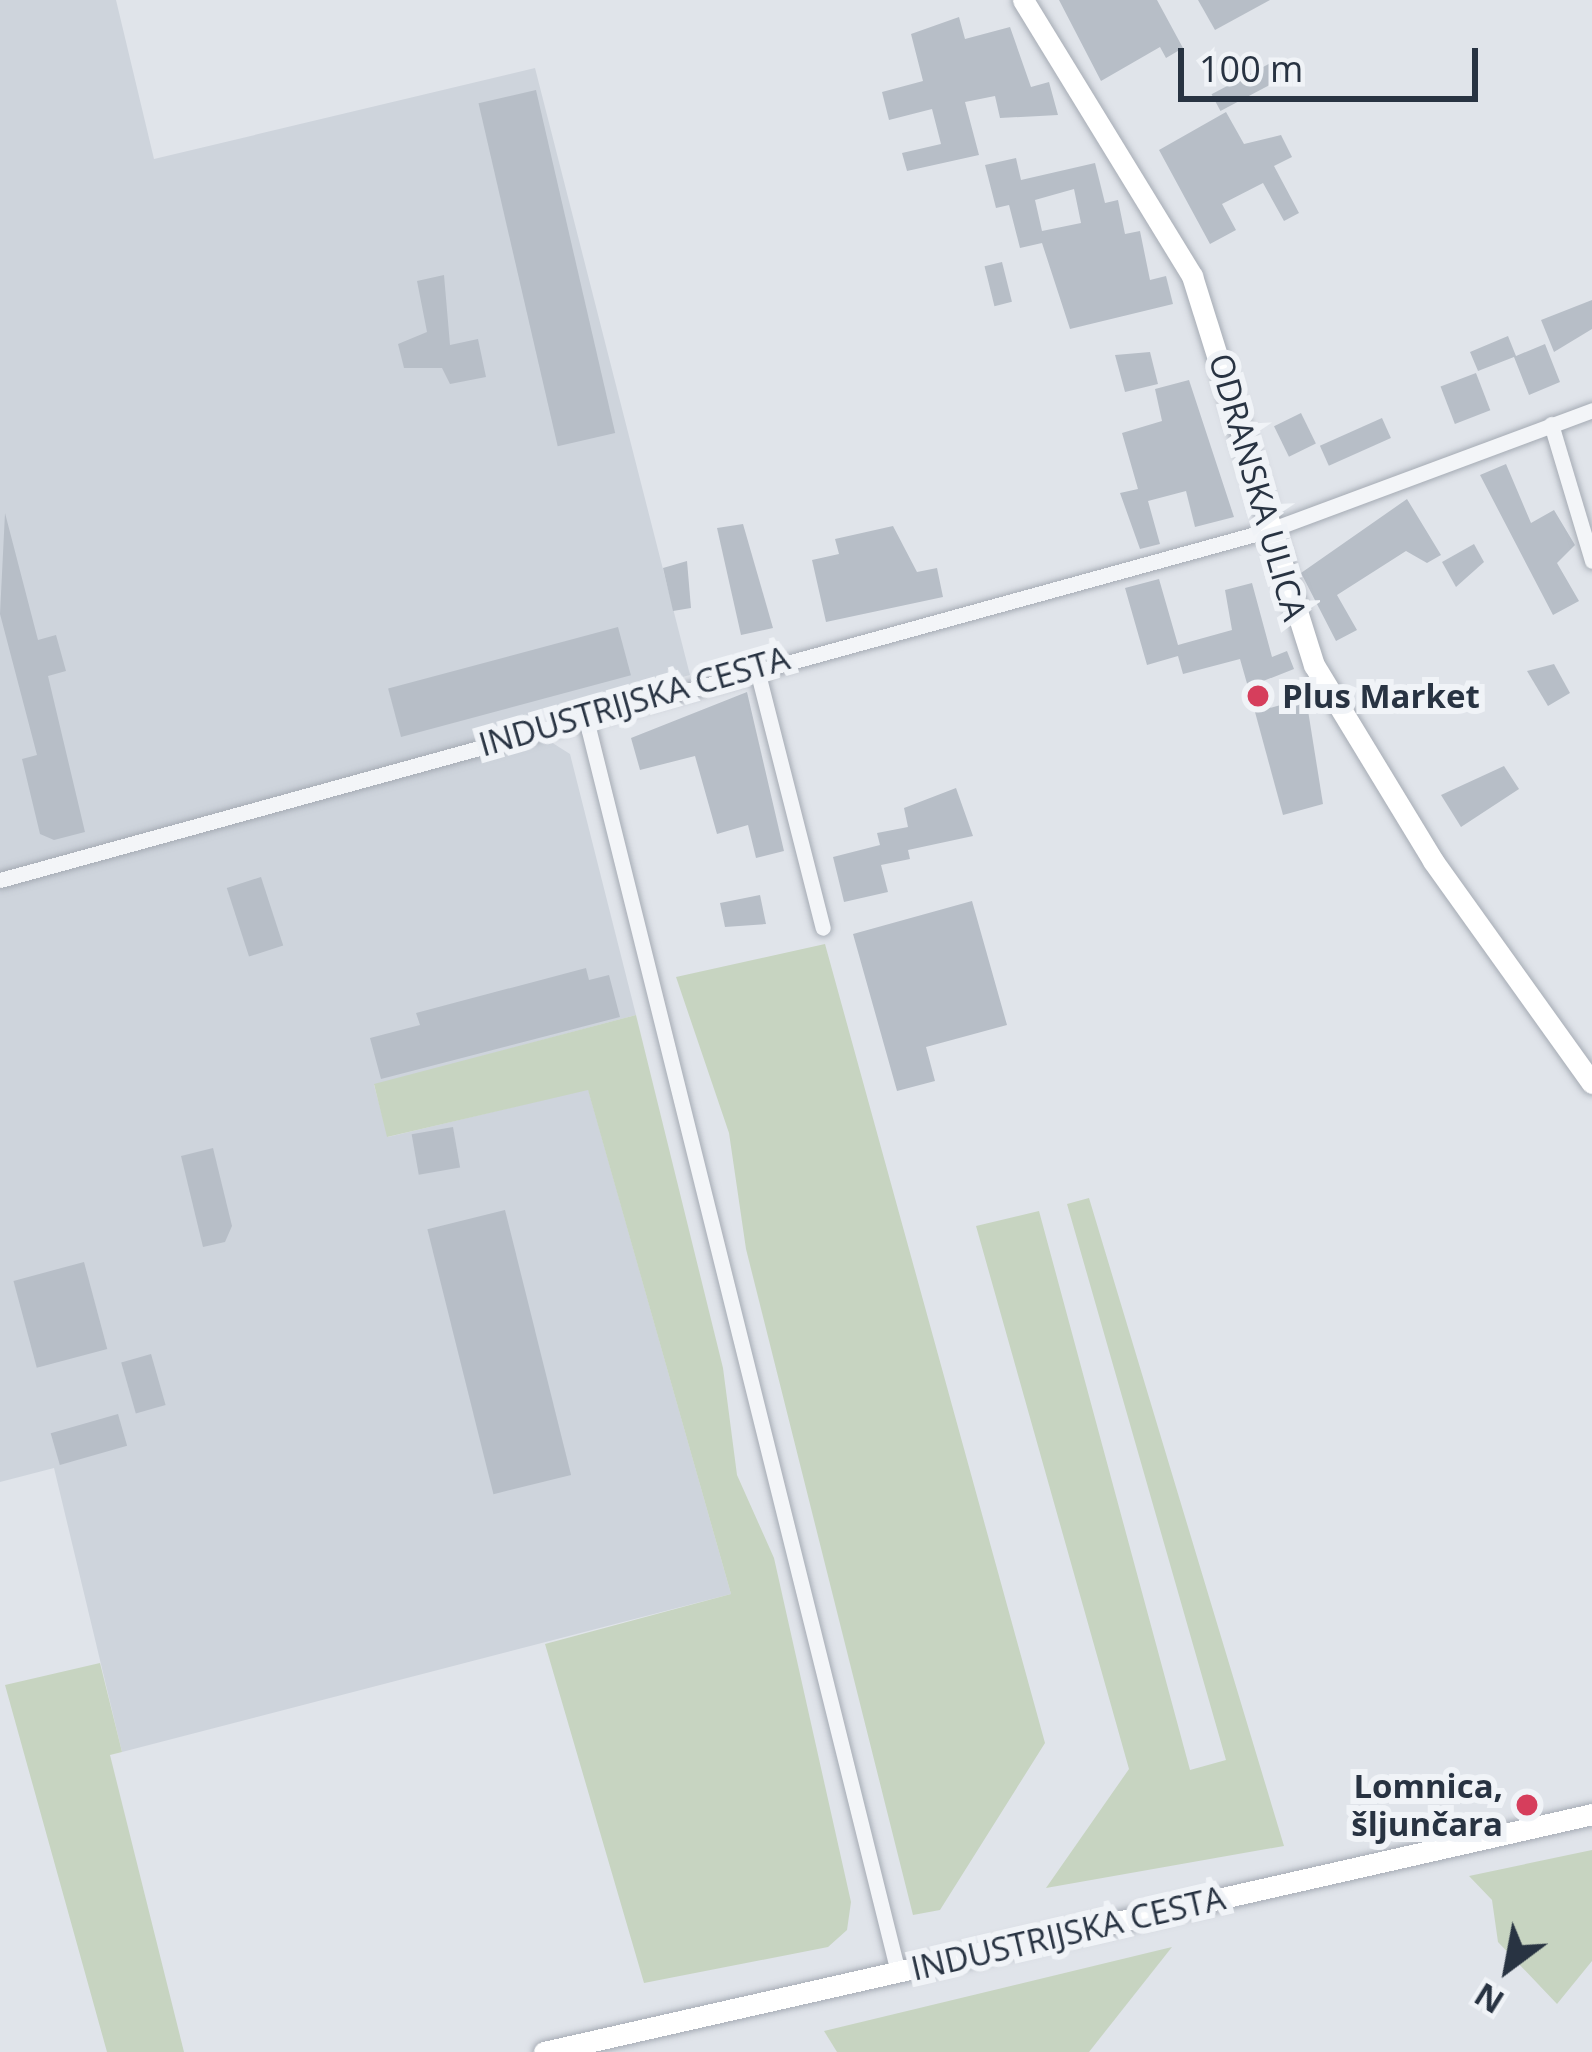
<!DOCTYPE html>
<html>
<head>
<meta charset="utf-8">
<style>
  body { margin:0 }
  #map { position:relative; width:1592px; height:2052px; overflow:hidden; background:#e0e4ea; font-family:"Open Sans",sans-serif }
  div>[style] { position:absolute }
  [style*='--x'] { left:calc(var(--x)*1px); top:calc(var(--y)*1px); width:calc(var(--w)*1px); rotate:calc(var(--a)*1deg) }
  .built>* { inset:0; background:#ced4dc }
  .green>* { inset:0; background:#c7d4c1 }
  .building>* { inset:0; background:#b7bec7; transform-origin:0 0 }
  .roads { filter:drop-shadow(0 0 3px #a5abb4) drop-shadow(0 0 3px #a5abb4) }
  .minor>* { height:15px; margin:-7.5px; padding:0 7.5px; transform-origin:7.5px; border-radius:7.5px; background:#f3f5f8 }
  .secondary>* { height:21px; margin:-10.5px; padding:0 10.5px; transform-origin:10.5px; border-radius:10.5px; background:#fff }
  .dots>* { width:33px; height:33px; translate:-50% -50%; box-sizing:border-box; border:6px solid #f0f3f7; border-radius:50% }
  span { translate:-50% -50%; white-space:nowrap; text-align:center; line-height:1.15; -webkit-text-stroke:12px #f0f3f7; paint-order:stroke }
  .street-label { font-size:33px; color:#283342 }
  .poi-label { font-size:33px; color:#283342; font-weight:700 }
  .left { translate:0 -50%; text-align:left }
  .right { translate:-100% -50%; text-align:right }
  .north { position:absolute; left:1448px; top:1908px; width:120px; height:120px; -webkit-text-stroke:9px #f0f3f7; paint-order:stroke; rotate:212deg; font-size:33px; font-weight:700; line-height:48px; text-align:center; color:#283342 }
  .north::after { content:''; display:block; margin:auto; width:42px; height:54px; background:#283342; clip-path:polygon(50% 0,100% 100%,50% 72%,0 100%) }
  .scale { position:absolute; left:1178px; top:48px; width:300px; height:54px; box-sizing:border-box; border:6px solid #283342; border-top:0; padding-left:15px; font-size:36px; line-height:42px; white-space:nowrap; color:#283342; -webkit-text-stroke:9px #f0f3f7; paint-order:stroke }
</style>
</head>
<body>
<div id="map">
  <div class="built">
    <div style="clip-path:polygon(0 0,116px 0,154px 159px,535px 68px,690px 675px,544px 713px,551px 742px,570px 754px,636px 1015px,374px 1085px,388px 1137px,588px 1089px,731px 1594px,122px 1752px,54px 1468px,0 1482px)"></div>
  </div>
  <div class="green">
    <div style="clip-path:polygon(825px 944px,1045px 1743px,940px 1910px,913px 1915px,746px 1249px,729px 1133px,676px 977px)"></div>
    <div style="clip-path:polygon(636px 1015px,723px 1368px,737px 1475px,774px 1558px,851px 1902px,847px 1930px,828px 1947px,644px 1983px,545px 1644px,731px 1594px,588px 1090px,387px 1137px,374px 1084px)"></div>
    <div style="clip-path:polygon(1089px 1198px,1284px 1846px,1046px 1888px,1129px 1769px,976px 1226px,1039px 1211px,1190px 1770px,1226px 1760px,1067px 1204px)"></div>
    <div style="clip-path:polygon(100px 1663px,122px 1752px,110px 1755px,184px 2052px,107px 2052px,5px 1685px)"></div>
    <div style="clip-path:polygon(1592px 1850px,1592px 1961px,1557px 2004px,1498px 1942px,1492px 1900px,1469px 1876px)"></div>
    <div style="clip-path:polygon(1172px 1947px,1089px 2052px,837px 2052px,824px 2031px)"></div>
  </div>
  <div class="building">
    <div style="clip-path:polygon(1059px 0,1157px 0,1183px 48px,1166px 58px,1160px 47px,1101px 81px)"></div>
    <div style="clip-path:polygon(1198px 0,1270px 0,1215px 30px)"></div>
    <div style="clip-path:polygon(959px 17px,965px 39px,1010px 27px,1031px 87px,1049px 82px,1058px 115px,1000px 118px,995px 96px,965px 102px,979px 155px,907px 171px,902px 153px,941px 144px,932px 109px,889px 120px,882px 92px,923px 81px,911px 34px)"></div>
    <div style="left:1276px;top:60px;width:19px;height:73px;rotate:62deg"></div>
    <div style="left:536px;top:90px;width:352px;height:59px;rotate:77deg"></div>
    <div style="clip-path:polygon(1226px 112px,1244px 144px,1281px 135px,1292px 157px,1274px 166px,1299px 213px,1284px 221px,1263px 183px,1222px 204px,1236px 230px,1210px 244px,1159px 150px)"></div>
    <div style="clip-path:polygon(evenodd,1016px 158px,1021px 180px,1095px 163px,1105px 203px,1118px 200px,1125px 234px,1140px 231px,1150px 280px,1166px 276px,1173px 304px,1070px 329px,1042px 243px,1020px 248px,1009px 205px,996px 208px,985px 165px,1016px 158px,1074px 189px,1081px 223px,1042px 231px,1035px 200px,1074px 189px)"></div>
    <div style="left:1002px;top:262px;width:41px;height:18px;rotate:76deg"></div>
    <div style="clip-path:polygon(444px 275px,450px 345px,478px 339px,486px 377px,450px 384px,442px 368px,404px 368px,398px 344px,427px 332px,417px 281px)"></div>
    <div style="clip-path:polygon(1592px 300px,1592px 329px,1554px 352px,1541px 320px)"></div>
    <div style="clip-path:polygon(1508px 336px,1516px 356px,1545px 344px,1560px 382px,1529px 395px,1514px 357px,1478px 371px,1470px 352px)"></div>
    <div style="clip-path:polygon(1150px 352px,1158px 384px,1125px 392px,1115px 355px)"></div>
    <div style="left:1476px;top:373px;width:40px;height:38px;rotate:69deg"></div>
    <div style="clip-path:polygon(1189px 380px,1234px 517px,1195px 527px,1186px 491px,1148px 501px,1160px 544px,1140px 549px,1120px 493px,1138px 489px,1122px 433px,1162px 421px,1155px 389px)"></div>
    <div style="left:1301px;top:413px;width:34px;height:30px;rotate:64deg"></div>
    <div style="left:1382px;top:418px;width:22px;height:68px;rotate:66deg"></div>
    <div style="clip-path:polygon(1506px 464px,1531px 523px,1554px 510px,1575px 545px,1557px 563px,1579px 601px,1553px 615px,1480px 475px)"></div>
    <div style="clip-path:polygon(1407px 499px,1441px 555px,1427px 563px,1406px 551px,1337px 595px,1357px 630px,1336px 641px,1301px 573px)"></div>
    <div style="clip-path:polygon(5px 513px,38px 640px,56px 635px,66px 671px,48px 676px,85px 832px,54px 840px,40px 834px,22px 759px,37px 755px,0 614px)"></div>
    <div style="clip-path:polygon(743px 524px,773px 628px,741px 635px,717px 528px)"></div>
    <div style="clip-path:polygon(893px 526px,917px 572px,937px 568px,943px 597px,826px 622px,812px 560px,839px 554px,835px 539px)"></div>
    <div style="clip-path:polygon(1474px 544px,1484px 562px,1456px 587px,1442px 562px)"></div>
    <div style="clip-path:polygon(687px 561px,691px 608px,673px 611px,663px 568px)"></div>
    <div style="clip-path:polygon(1159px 579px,1178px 645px,1232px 630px,1225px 590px,1252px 583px,1272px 657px,1287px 651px,1294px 669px,1248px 687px,1240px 659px,1183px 674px,1178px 656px,1147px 665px,1125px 588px)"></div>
    <div style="left:618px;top:627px;width:50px;height:238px;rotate:75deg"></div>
    <div style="clip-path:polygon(1554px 664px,1570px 693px,1548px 706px,1527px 671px)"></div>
    <div style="clip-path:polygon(747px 692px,784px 851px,756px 858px,748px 825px,717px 834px,695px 756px,640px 770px,631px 738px)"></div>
    <div style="clip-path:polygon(1306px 698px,1323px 804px,1283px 815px,1255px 712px)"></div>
    <div style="clip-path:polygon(1504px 766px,1519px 789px,1461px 827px,1441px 795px)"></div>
    <div style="clip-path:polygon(956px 788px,973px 836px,908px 850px,910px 859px,881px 865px,888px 892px,844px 902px,833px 857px,880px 845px,877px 833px,908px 827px,904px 808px)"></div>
    <div style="left:261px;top:877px;width:72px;height:36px;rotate:72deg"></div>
    <div style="clip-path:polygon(760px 895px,766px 924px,725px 927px,720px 903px)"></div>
    <div style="clip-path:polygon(972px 901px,1007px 1025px,926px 1047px,935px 1081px,897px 1091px,853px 934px)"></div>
    <div style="clip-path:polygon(586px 968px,589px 980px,609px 975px,620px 1017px,381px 1079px,370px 1038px,420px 1025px,416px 1013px)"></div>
    <div style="left:453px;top:1127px;width:41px;height:42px;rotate:80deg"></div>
    <div style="clip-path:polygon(213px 1148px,232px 1226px,225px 1242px,203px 1247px,181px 1156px)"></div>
    <div style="left:505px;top:1210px;width:273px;height:80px;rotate:76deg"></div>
    <div style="left:84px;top:1262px;width:90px;height:73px;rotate:75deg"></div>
    <div style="left:151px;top:1354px;width:53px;height:31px;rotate:74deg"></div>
    <div style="left:118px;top:1414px;width:33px;height:70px;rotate:74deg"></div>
  </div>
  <div class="roads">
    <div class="minor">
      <div style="--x:1551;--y:424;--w:143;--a:73.3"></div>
      <div style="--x:756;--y:666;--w:270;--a:75.7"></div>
      <div style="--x:585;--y:715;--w:1295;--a:76.02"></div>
      <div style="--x:0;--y:880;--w:1317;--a:-15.41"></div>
      <div style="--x:1270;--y:530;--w:344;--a:-20.4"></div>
    </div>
    <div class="secondary">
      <div style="--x:1023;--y:0;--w:324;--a:58.5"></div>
      <div style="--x:1192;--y:276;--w:408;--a:72.6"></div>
      <div style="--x:1314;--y:665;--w:229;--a:58.7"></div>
      <div style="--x:1433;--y:861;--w:273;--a:54.4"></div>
      <div style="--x:544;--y:2052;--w:1075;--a:-12.79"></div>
    </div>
  </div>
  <div class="dots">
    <div style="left:1258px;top:696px;background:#d63e5c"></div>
    <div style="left:1527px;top:1805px;background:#d63e5c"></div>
  </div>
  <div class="street-label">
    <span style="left:1258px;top:487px;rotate:74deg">ODRANSKA ULICA</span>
    <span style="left:634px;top:701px;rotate:-16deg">INDUSTRIJSKA CESTA</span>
    <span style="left:1068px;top:1933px;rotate:-13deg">INDUSTRIJSKA CESTA</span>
  </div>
  <div class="poi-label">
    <span class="left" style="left:1282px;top:696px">Plus Market</span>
    <span class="right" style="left:1503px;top:1805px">Lomnica,<br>šljunčara</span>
  </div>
  <div class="north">N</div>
  <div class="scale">100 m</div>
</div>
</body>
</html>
